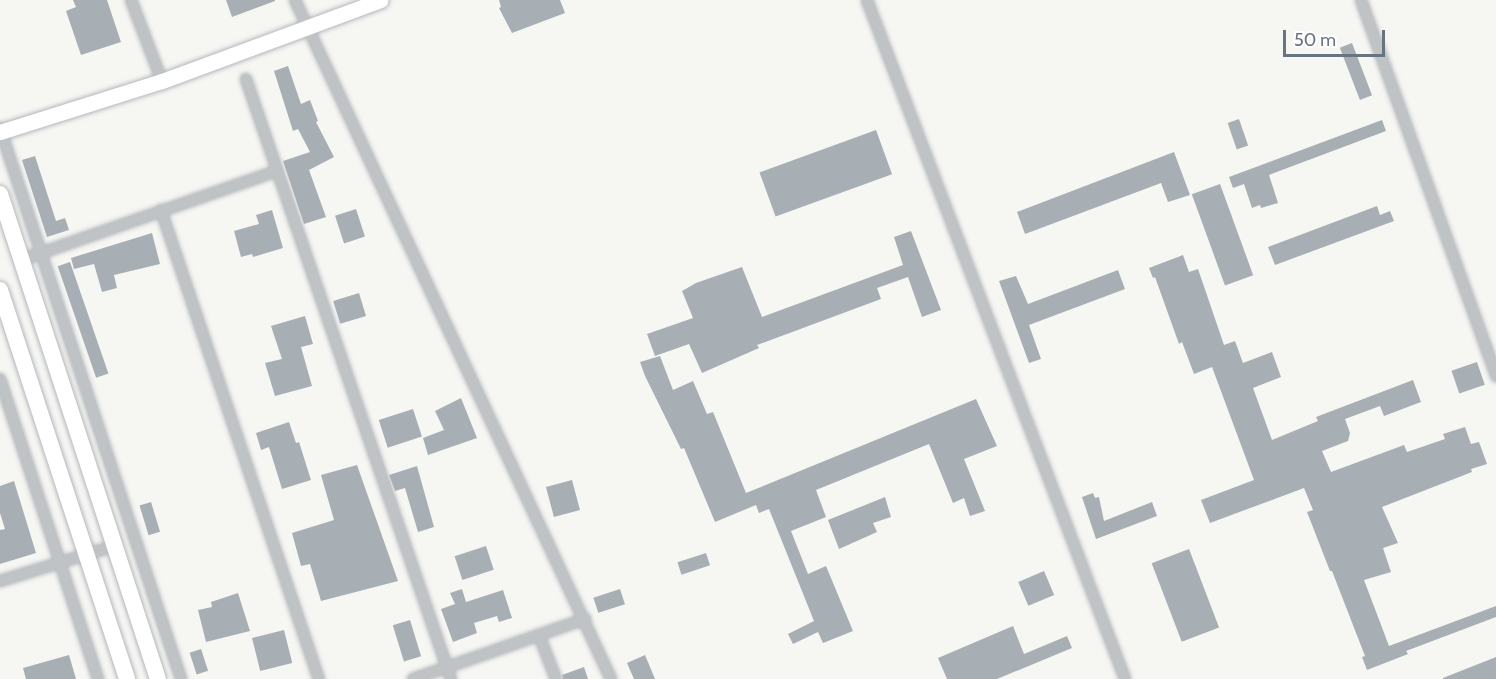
<!DOCTYPE html>
<html>
<head>
<meta charset="utf-8">
<style>
  body { margin:0 }
  #map { position:relative; width:1496px; height:679px; overflow:hidden; background:#f6f6f3; font-family:Cabin,sans-serif }
  div>[style] { position:absolute }
  [style*='--x'] { left:calc(var(--x)*1px); top:calc(var(--y)*1px); width:calc(var(--w)*1px); rotate:calc(var(--a)*1deg) }
  .building>* { inset:0; background:#a8afb4; transform-origin:0 0 }
  .roads { filter:drop-shadow(0 0 2px #b4b8bc) drop-shadow(0 0 2px #b4b8bc) }
  .street>* { height:10px; margin:-5px; padding:0 5px; transform-origin:5px; border-radius:5px; background:#bfc3c6 }
  .secondary>* { height:15px; margin:-7.5px; padding:0 7.5px; transform-origin:7.5px; border-radius:7.5px; background:#fff }
  .primary>* { height:16px; margin:-8px; padding:0 8px; transform-origin:8px; border-radius:8px; background:#fff }
  span { translate:-50% -50%; white-space:nowrap; text-align:center; line-height:1.15; -webkit-text-stroke:6px #fff; paint-order:stroke }
  .scale { position:absolute; left:1283px; top:30px; width:102px; height:27px; box-sizing:border-box; border:3px solid #687580; border-top:0; padding-left:8px; font-size:18px; line-height:21px; white-space:nowrap; color:#687580; -webkit-text-stroke:4px #fff; paint-order:stroke }
</style>
</head>
<body>
<div id="map">
  <div class="building">
    <div style="clip-path:polygon(73px 0,107px 0,121px 42px,81px 55px,66px 11px,76px 7px)"></div>
    <div style="clip-path:polygon(226px 0,275px 0,275px 1px,232px 17px)"></div>
    <div style="clip-path:polygon(499px 0,560px 0,565px 13px,512px 33px,499px 8px,501px 7px)"></div>
    <div style="left:1352px;top:43px;width:56px;height:13px;rotate:69deg"></div>
    <div style="clip-path:polygon(288px 66px,301px 104px,310px 100px,318px 121px,316px 122px,334px 157px,309px 170px,326px 217px,304px 224px,283px 161px,310px 152px,298px 129px,293px 131px,274px 71px)"></div>
    <div style="left:1239px;top:119px;width:28px;height:12px;rotate:71deg"></div>
    <div style="clip-path:polygon(1382px 120px,1386px 131px,1269px 175px,1278px 203px,1261px 208px,1260px 205px,1252px 208px,1244px 184px,1233px 188px,1229px 177px)"></div>
    <div style="left:876px;top:130px;width:47px;height:124px;rotate:70deg"></div>
    <div style="clip-path:polygon(1174px 152px,1190px 195px,1168px 202px,1161px 183px,1025px 234px,1017px 212px)"></div>
    <div style="clip-path:polygon(35px 156px,56px 221px,65px 218px,69px 230px,47px 237px,22px 160px)"></div>
    <div style="left:1220px;top:184px;width:97px;height:30px;rotate:70deg"></div>
    <div style="clip-path:polygon(1377px 206px,1380px 215px,1390px 211px,1394px 221px,1275px 265px,1268px 247px)"></div>
    <div style="left:356px;top:209px;width:29px;height:22px;rotate:72deg"></div>
    <div style="clip-path:polygon(272px 210px,283px 248px,253px 257px,252px 254px,241px 257px,234px 231px,259px 224px,256px 215px)"></div>
    <div style="clip-path:polygon(911px 231px,941px 310px,922px 317px,908px 277px,877px 288px,881px 299px,757px 345px,759px 348px,702px 373px,689px 344px,655px 356px,647px 334px,693px 318px,682px 291px,696px 283px,742px 267px,762px 317px,903px 265px,894px 237px)"></div>
    <div style="clip-path:polygon(152px 233px,160px 264px,114px 275px,117px 288px,102px 292px,94px 264px,74px 269px,71px 258px)"></div>
    <div style="clip-path:polygon(1183px 255px,1189px 272px,1198px 269px,1224px 345px,1235px 341px,1243px 363px,1272px 352px,1281px 377px,1253px 388px,1272px 440px,1318px 421px,1316px 417px,1413px 380px,1421px 402px,1384px 416px,1380px 406px,1345px 419px,1350px 433px,1348px 441px,1322px 451px,1331px 472px,1404px 445px,1407px 452px,1445px 439px,1443px 434px,1465px 427px,1471px 444px,1479px 442px,1487px 464px,1471px 469px,1472px 472px,1382px 507px,1398px 543px,1383px 548px,1391px 572px,1364px 580px,1389px 646px,1496px 606px,1496px 617px,1406px 651px,1408px 654px,1367px 670px,1362px 657px,1365px 656px,1332px 571px,1330px 571px,1307px 512px,1313px 510px,1304px 488px,1210px 523px,1201px 500px,1254px 480px,1212px 367px,1194px 374px,1182px 342px,1179px 344px,1155px 277px,1153px 278px,1149px 268px)"></div>
    <div style="left:70px;top:262px;width:118px;height:13px;rotate:71deg"></div>
    <div style="clip-path:polygon(1118px 270px,1125px 289px,1029px 325px,1041px 359px,1029px 363px,999px 281px,1016px 276px,1028px 304px)"></div>
    <div style="left:359px;top:293px;width:24px;height:27px;rotate:73deg"></div>
    <div style="clip-path:polygon(305px 316px,313px 344px,301px 347px,312px 386px,275px 396px,265px 363px,282px 359px,271px 326px)"></div>
    <div style="clip-path:polygon(660px 356px,673px 390px,693px 381px,707px 414px,713px 412px,746px 493px,976px 399px,997px 446px,964px 459px,985px 511px,970px 516px,964px 498px,953px 503px,929px 444px,816px 490px,826px 517px,791px 531px,808px 574px,826px 566px,853px 631px,823px 643px,818px 632px,793px 644px,788px 634px,814px 621px,769px 509px,759px 513px,756px 505px,715px 522px,684px 448px,681px 449px,645px 376px,640px 362px)"></div>
    <div style="left:1477px;top:362px;width:24px;height:27px;rotate:71deg"></div>
    <div style="clip-path:polygon(461px 398px,477px 438px,428px 455px,423px 438px,444px 430px,435px 411px)"></div>
    <div style="left:413px;top:409px;width:29px;height:36px;rotate:72deg"></div>
    <div style="clip-path:polygon(289px 422px,296px 443px,299px 442px,311px 480px,282px 489px,269px 447px,261px 450px,256px 433px)"></div>
    <div style="clip-path:polygon(357px 465px,398px 581px,321px 601px,310px 564px,301px 566px,292px 533px,334px 520px,321px 475px)"></div>
    <div style="clip-path:polygon(417px 466px,434px 527px,418px 532px,405px 488px,395px 491px,389px 475px)"></div>
    <div style="left:572px;top:480px;width:31px;height:27px;rotate:75deg"></div>
    <div style="clip-path:polygon(14px 481px,36px 553px,0 564px,0 530px,5px 529px,0 513px,0 486px)"></div>
    <div style="clip-path:polygon(1093px 493px,1095px 498px,1099px 497px,1104px 521px,1152px 502px,1157px 516px,1096px 539px,1082px 497px)"></div>
    <div style="clip-path:polygon(885px 497px,891px 517px,873px 523px,877px 532px,839px 549px,828px 520px)"></div>
    <div style="left:151px;top:502px;width:31px;height:12px;rotate:73deg"></div>
    <div style="left:486px;top:546px;width:25px;height:33px;rotate:72deg"></div>
    <div style="left:1189px;top:549px;width:84px;height:40px;rotate:69deg"></div>
    <div style="left:706px;top:553px;width:13px;height:30px;rotate:72deg"></div>
    <div style="left:1044px;top:571px;width:26px;height:28px;rotate:67deg"></div>
    <div style="clip-path:polygon(462px 589px,466px 602px,503px 590px,512px 618px,499px 622px,497px 616px,474px 623px,477px 633px,453px 642px,441px 609px,455px 604px,450px 593px)"></div>
    <div style="left:620px;top:589px;width:16px;height:28px;rotate:72deg"></div>
    <div style="clip-path:polygon(238px 593px,250px 631px,206px 642px,198px 610px,212px 607px,211px 602px)"></div>
    <div style="left:410px;top:620px;width:38px;height:18px;rotate:73deg"></div>
    <div style="clip-path:polygon(1013px 626px,1024px 654px,1067px 636px,1072px 648px,997px 679px,947px 679px,938px 658px)"></div>
    <div style="left:284px;top:630px;width:34px;height:33px;rotate:76deg"></div>
    <div style="left:201px;top:649px;width:23px;height:12px;rotate:72deg"></div>
    <div style="clip-path:polygon(69px 655px,76px 679px,26px 679px,23px 668px)"></div>
    <div style="clip-path:polygon(645px 655px,655px 679px,634px 679px,627px 663px)"></div>
    <div style="clip-path:polygon(1496px 657px,1496px 679px,1443px 679px,1443px 678px)"></div>
    <div style="clip-path:polygon(584px 667px,588px 679px,563px 679px,562px 675px)"></div>
  </div>
  <div class="roads">
    <div class="street">
      <div style="--x:131;--y:0;--w:87;--a:69.1"></div>
      <div style="--x:295;--y:0;--w:749;--a:65.04"></div>
      <div style="--x:867;--y:0;--w:726;--a:69.19"></div>
      <div style="--x:1361;--y:0;--w:400;--a:70.2"></div>
      <div style="--x:246;--y:79;--w:634;--a:71.14"></div>
      <div style="--x:0;--y:128;--w:580;--a:71.81"></div>
      <div style="--x:161;--y:210;--w:495;--a:71.4"></div>
      <div style="--x:21;--y:260;--w:271;--a:-19.2"></div>
      <div style="--x:0;--y:379;--w:316;--a:71.9"></div>
      <div style="--x:0;--y:581;--w:119;--a:-17.1"></div>
      <div style="--x:539;--y:635;--w:49;--a:-19.2"></div>
      <div style="--x:413;--y:679;--w:133;--a:-19.2"></div>
      <div style="--x:539;--y:635;--w:47;--a:68.9"></div>
    </div>
    <div class="secondary">
      <div style="--x:0;--y:132;--w:170;--a:-17.5"></div>
      <div style="--x:162;--y:81;--w:233;--a:-20.3"></div>
    </div>
    <div class="primary">
      <div style="--x:0;--y:194;--w:510;--a:71.96"></div>
      <div style="--x:0;--y:290;--w:409;--a:71.9"></div>
    </div>
  </div>
  <div class="scale">50 m</div>
</div>
</body>
</html>
